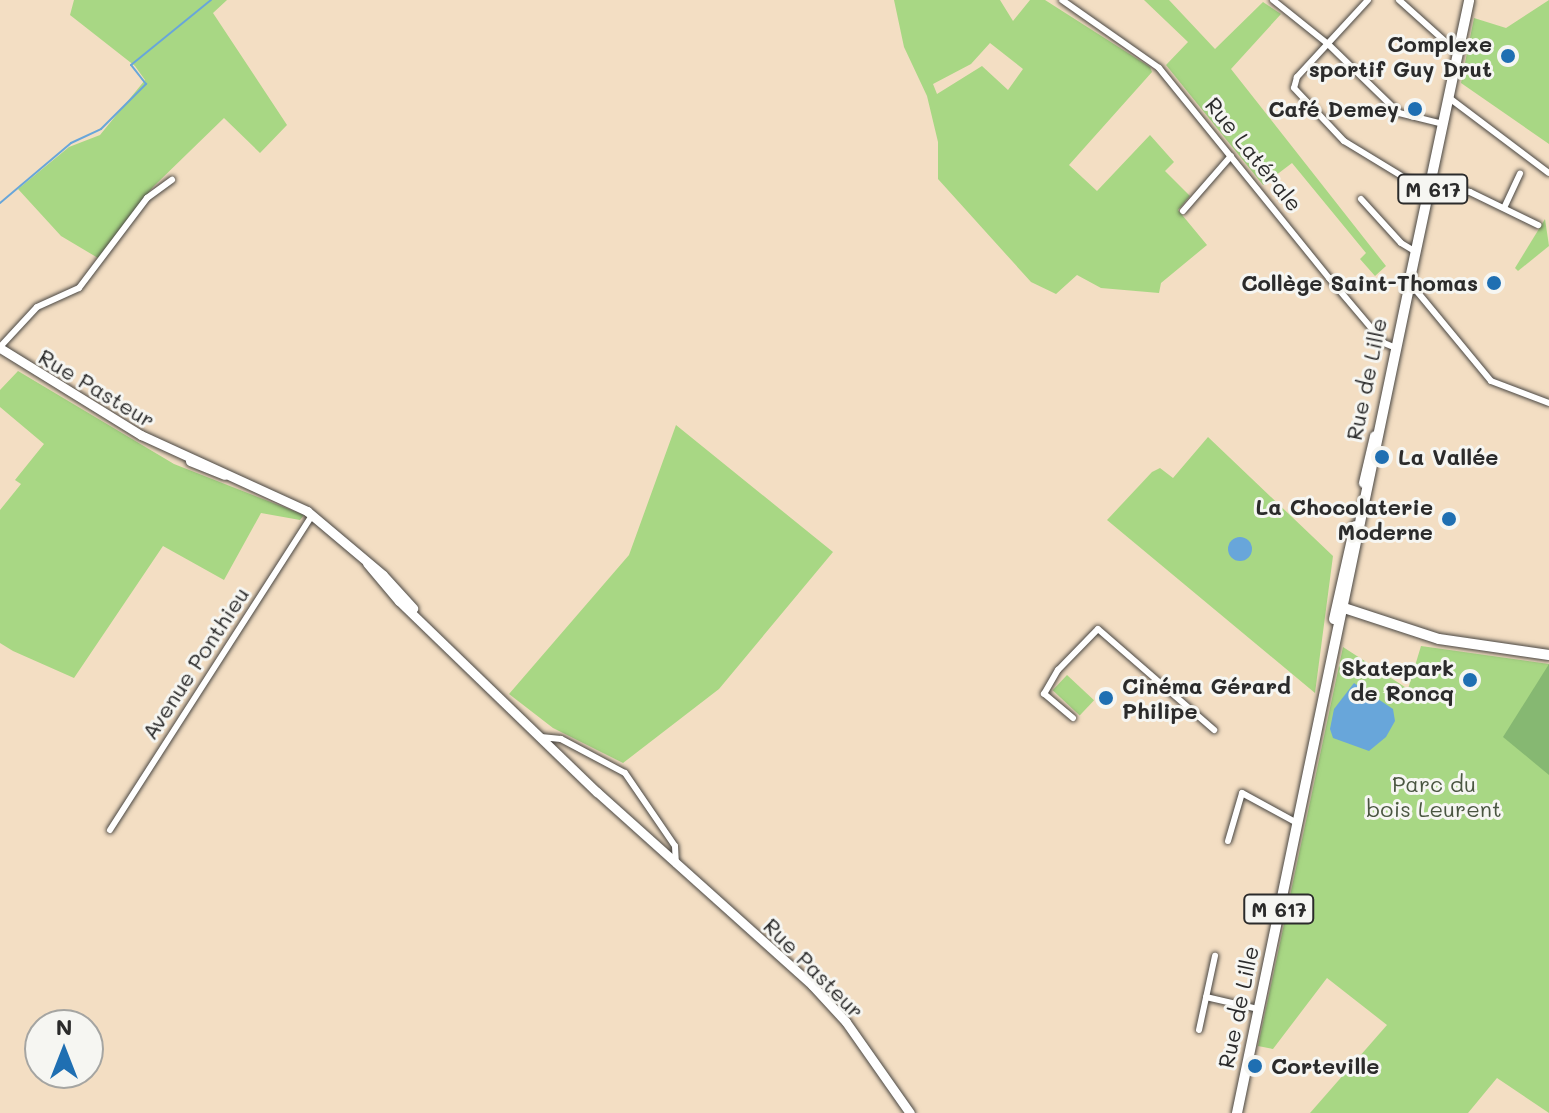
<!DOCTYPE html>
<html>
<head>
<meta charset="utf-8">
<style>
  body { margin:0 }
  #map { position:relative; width:1549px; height:1113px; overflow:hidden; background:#f3dec3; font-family:Mali,sans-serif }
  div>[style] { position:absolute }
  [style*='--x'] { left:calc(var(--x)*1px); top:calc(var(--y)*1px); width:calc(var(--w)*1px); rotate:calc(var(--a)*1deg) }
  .green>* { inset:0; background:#a8d784; transform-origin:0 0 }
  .forest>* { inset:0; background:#86b872 }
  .water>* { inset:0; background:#68a6da }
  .round { border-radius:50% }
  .stream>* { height:2px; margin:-1px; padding:0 1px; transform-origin:1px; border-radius:1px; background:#68a6da }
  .roads { filter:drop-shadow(0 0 2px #494642) drop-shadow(0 0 2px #494642) }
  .minor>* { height:6px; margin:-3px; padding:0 3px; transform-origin:3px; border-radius:3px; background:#fff }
  .secondary>* { height:9px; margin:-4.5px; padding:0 4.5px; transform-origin:4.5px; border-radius:4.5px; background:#fff }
  .primary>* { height:10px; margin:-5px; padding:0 5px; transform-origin:5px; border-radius:5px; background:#fff }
  .dots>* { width:22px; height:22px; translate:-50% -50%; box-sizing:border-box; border:4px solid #f6f6f2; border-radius:50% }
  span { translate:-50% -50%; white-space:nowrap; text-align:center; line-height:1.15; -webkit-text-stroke:6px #f6f6f2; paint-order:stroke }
  .shield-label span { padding:2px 6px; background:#f6f6f2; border:2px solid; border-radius:6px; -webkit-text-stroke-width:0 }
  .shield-label { font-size:20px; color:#2b2b2b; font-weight:700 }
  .poi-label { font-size:22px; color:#2b2b2b; font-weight:700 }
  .right { translate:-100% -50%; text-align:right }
  .left { translate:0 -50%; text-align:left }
  .street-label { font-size:22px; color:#2b2b2b }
  .park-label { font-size:22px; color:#4a5641 }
  .north { position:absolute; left:24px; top:1009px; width:80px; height:80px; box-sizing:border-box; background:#f6f6f2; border:2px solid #a5a5a2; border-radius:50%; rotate:0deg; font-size:22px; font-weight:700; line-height:32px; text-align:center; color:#2b2b2b }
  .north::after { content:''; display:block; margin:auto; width:28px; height:36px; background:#1f6fb2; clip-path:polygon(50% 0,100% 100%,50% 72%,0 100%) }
</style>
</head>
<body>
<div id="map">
  <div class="green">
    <div style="clip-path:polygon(74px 0,227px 0,213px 13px,287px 125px,260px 153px,224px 118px,153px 187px,98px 258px,61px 236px,18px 189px,69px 147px,100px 135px,145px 80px,135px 66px,70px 15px)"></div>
    <div style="clip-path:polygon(evenodd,894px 0,1000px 0,1013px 21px,1030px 0,1045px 0,1150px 67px,1152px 72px,1069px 165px,1097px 191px,1150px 135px,1174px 162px,1165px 171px,1190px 196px,1178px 210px,1207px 245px,1161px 283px,1159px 293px,1101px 288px,1077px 275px,1056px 294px,1031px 282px,938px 179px,938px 142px,927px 96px,904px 47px,894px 0,990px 43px,1023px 69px,1008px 90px,982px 66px,937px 94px,933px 84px,971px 64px,990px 43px)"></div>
    <div style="clip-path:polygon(1144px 0,1169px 0,1215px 49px,1263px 2px,1281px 14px,1231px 69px,1386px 266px,1375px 276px,1360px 259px,1366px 253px,1292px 163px,1263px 185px,1166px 65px,1188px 42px)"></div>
    <div style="clip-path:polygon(1549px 0,1549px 144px,1461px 83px,1474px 18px,1506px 28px)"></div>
    <div style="clip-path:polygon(1545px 219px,1549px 246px,1518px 271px,1515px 268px)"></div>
    <div style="clip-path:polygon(18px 371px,174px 464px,304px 515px,300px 520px,261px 513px,224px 580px,163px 546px,74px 678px,13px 651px,0 643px,0 510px,21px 484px,15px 480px,44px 444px,0 407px,0 390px)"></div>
    <div style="clip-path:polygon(676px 425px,833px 552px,719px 689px,623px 763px,553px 728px,509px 694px,629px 555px)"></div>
    <div style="clip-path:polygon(1208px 437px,1333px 556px,1315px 693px,1107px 520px,1152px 472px,1160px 468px,1173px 478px)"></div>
    <div style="clip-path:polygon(1421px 646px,1549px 664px,1549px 1113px,1497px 1078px,1468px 1113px,1310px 1113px,1387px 1025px,1327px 978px,1273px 1049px,1258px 1046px,1343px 647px,1408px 689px)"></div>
    <div style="left:1067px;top:675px;width:37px;height:21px;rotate:43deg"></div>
  </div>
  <div class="forest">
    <div style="clip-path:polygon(1549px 664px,1549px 775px,1503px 737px)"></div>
  </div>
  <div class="water">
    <div class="round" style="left:1228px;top:537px;width:24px;height:24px"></div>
    <div style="clip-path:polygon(1354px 683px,1393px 709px,1395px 721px,1386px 737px,1369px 751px,1333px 738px,1330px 729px,1334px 709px)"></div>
  </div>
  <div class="stream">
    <div style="--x:0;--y:203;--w:93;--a:-40.2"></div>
    <div style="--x:71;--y:143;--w:33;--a:-25"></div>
    <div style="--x:101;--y:129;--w:64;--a:-45"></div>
    <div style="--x:146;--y:84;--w:24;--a:-128"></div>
    <div style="--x:131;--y:65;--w:103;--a:-39.1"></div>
  </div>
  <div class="roads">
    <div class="minor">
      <div style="--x:1062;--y:0;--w:118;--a:35"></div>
      <div style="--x:1159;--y:68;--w:270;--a:51"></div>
      <div style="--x:1329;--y:278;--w:85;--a:49.8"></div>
      <div style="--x:1384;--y:343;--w:13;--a:23"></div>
      <div style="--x:1273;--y:0;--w:70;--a:38.7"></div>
      <div style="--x:1328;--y:44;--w:99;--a:44.2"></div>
      <div style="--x:1399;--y:113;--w:45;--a:14"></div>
      <div style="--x:1368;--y:0;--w:105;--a:132.7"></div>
      <div style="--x:1297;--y:77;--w:11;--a:105"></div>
      <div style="--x:1294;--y:88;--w:73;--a:46.7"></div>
      <div style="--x:1344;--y:141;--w:102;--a:31.3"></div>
      <div style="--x:1399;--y:0;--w:79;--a:41.9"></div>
      <div style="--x:1448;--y:97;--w:126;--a:37"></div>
      <div style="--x:1428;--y:183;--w:43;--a:12.1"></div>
      <div style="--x:1470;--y:192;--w:76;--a:25.9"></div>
      <div style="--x:1361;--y:199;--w:59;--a:47.7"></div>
      <div style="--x:1401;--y:243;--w:17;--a:31"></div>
      <div style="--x:1504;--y:208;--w:38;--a:-65"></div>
      <div style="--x:1183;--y:211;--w:73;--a:-48.9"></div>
      <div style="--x:1410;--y:283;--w:127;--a:50.4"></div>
      <div style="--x:1491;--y:381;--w:62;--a:20.8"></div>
      <div style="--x:0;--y:347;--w:54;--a:-47.2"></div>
      <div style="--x:37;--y:307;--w:46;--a:-24.3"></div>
      <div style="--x:79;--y:288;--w:113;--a:-52.9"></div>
      <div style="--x:147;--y:198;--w:31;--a:-36"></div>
      <div style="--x:1073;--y:718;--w:38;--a:-140"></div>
      <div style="--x:1044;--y:694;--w:28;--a:-60"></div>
      <div style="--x:1058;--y:670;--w:57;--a:-45.7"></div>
      <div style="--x:1098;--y:629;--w:154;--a:41"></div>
      <div style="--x:541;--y:737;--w:20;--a:6"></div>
      <div style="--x:561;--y:739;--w:72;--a:28"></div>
      <div style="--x:625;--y:773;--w:88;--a:55.6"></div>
      <div style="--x:675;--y:846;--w:18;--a:87"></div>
      <div style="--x:110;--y:830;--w:374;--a:-57.3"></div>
      <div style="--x:1228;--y:841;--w:50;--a:-73.7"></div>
      <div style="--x:1242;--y:793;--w:63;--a:28.6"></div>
      <div style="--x:1206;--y:997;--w:53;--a:13"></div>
      <div style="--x:1199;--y:1030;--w:76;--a:-77.8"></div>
    </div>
    <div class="secondary">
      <div style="--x:0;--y:348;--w:166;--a:31.7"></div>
      <div style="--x:141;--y:435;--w:183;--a:24.6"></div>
      <div style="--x:307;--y:511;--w:99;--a:40.1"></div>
      <div style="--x:383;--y:575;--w:45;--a:47.7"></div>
      <div style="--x:190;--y:461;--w:37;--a:22"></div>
      <div style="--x:367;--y:563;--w:50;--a:49.9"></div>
      <div style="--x:399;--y:601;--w:275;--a:44"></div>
      <div style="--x:597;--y:792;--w:289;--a:41.9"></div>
      <div style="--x:812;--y:985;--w:50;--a:47.4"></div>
      <div style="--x:846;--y:1022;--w:111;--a:54.9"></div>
    </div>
    <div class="primary">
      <div style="--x:1408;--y:288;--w:294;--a:-78"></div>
      <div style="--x:1364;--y:483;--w:48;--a:-76.8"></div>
      <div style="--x:1338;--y:606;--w:106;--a:18.1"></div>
      <div style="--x:1439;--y:639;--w:111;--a:8.3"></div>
      <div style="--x:1334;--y:619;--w:95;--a:-77.3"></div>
      <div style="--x:1237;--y:1113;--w:848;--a:-78.23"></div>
    </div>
  </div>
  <div class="dots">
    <div style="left:1508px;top:56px;background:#1f6fb2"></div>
    <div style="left:1415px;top:109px;background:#1f6fb2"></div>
    <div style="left:1494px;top:283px;background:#1f6fb2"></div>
    <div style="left:1382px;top:457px;background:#1f6fb2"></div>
    <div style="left:1449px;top:519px;background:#1f6fb2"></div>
    <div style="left:1470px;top:680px;background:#1f6fb2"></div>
    <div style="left:1106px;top:698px;background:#1f6fb2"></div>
    <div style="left:1255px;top:1066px;background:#1f6fb2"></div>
  </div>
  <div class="shield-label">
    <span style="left:1433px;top:189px">M 617</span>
    <span style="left:1279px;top:909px">M 617</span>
  </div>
  <div class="poi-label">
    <span class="right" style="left:1492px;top:56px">Complexe<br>sportif Guy Drut</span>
    <span class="right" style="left:1399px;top:109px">Café Demey</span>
    <span class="right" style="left:1478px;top:283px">Collège Saint-Thomas</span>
    <span class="left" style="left:1398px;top:457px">La Vallée</span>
    <span class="right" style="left:1433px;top:519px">La Chocolaterie<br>Moderne</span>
    <span class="right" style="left:1454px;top:680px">Skatepark<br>de Roncq</span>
    <span class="left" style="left:1122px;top:698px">Cinéma Gérard<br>Philipe</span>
    <span class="left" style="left:1271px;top:1066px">Corteville</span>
  </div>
  <div class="street-label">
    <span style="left:1254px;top:154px;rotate:51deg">Rue Latérale</span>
    <span style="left:1366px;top:379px;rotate:-78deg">Rue de Lille</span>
    <span style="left:97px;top:388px;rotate:31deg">Rue Pasteur</span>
    <span style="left:195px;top:663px;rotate:-57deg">Avenue Ponthieu</span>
    <span style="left:814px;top:968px;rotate:45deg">Rue Pasteur</span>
    <span style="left:1238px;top:1007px;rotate:-78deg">Rue de Lille</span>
  </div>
  <div class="park-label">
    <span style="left:1434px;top:796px">Parc du<br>bois Leurent</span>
  </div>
  <div class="north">N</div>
</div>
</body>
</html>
